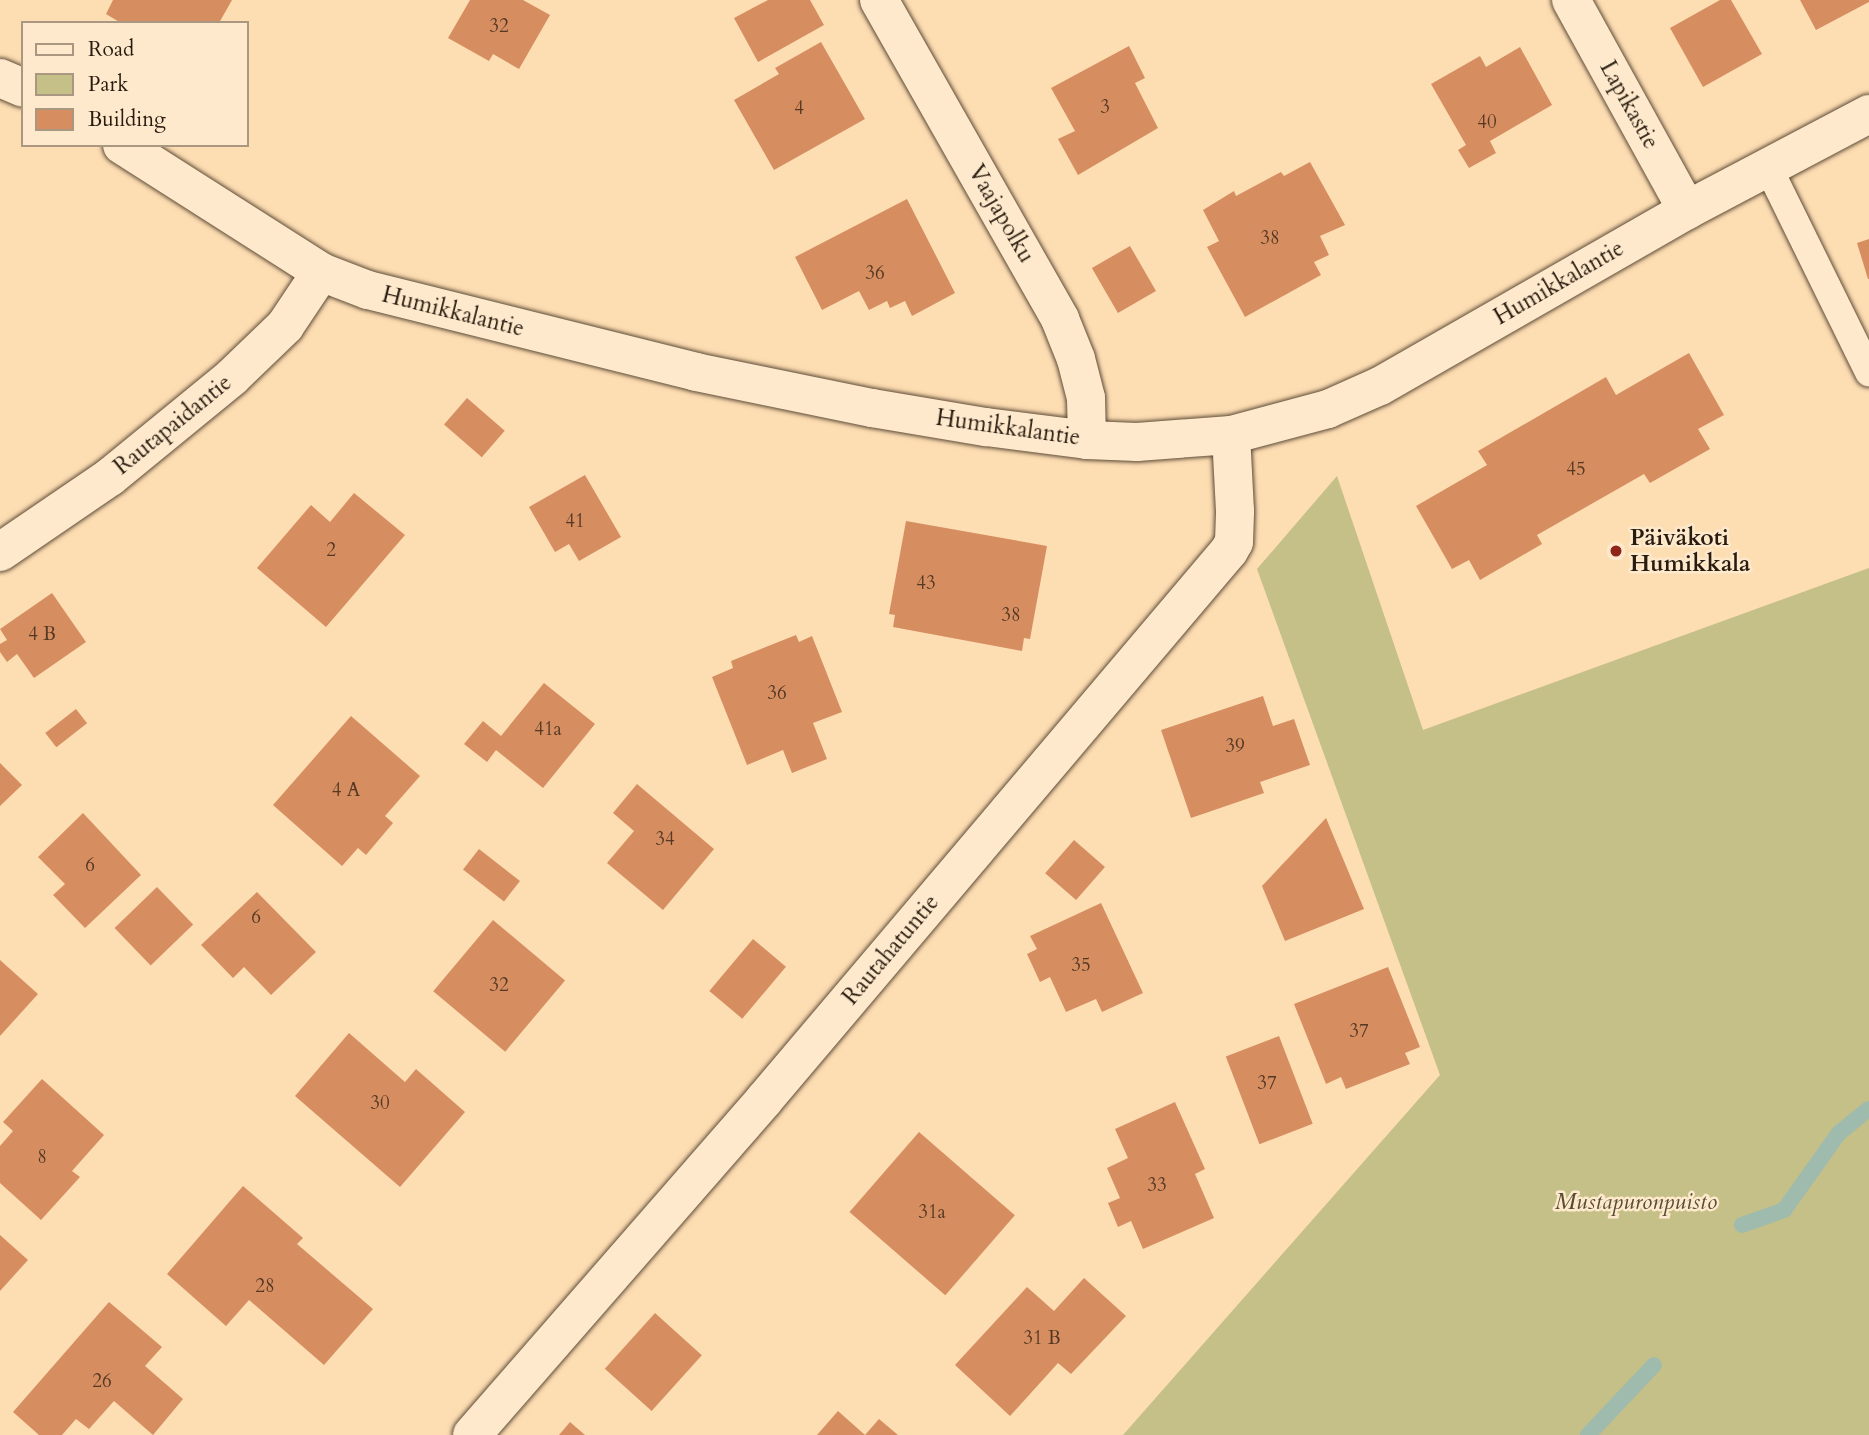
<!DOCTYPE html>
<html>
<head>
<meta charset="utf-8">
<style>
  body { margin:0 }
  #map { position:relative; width:1869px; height:1435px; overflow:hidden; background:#fdddb2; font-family:Cardo,serif }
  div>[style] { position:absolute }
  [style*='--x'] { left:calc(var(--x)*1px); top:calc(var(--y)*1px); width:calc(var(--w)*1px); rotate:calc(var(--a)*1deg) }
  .green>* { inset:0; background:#c5bf88 }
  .stream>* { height:16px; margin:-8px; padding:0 8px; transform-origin:8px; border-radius:8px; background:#9fbbae }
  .building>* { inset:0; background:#d68e61; transform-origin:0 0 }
  .roads { filter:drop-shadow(0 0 2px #5e4c38) drop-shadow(0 0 2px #5e4c38) }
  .lane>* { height:28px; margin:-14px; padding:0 14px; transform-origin:14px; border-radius:14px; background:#fee9cd }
  .street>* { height:38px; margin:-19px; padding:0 19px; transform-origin:19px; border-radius:19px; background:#fee9cd }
  .secondary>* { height:38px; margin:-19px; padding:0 19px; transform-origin:19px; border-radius:19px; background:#fee9cd }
  .dots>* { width:19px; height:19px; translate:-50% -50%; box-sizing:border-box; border:4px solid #fee9cd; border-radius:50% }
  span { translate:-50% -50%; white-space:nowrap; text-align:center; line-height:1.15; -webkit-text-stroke:5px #fee9cd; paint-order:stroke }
  .number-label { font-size:19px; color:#543824 }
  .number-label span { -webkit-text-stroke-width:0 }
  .street-label { font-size:23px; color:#291c0f }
  .poi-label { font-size:23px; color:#291c0f; font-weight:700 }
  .left { translate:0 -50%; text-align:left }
  .park-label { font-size:23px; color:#584d33; font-style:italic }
  .legend { position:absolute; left:21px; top:21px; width:228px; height:126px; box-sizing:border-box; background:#fee9cd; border:2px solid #a99781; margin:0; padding:9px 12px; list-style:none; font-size:21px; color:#291c0f }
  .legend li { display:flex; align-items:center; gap:14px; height:35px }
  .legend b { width:35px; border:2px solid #a99781 }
</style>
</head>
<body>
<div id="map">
  <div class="green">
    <div style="clip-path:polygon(1337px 476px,1423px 730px,1869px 568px,1869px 1435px,1123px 1435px,1440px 1075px,1257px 569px)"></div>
  </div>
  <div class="stream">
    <div style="--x:1742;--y:1225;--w:45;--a:-19.7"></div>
    <div style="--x:1784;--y:1210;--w:95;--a:-54.5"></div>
    <div style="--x:1839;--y:1133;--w:38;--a:-39"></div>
    <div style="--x:1588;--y:1435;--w:96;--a:-46.7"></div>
  </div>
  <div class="building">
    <div style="clip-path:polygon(113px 0,232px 0,219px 23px,121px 23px,106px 14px)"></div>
    <div style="clip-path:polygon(470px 0,523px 0,550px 15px,519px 69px,493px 54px,489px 61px,448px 38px)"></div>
    <div style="clip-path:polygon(768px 0,810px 0,824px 25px,758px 62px,734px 18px)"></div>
    <div style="clip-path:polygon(1720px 0,1731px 0,1762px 54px,1703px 87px,1670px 28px)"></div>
    <div style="clip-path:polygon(1800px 0,1869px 0,1869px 2px,1816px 30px)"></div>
    <div style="clip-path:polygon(821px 42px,865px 119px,774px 170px,734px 100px,779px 74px,775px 68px)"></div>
    <div style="clip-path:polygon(1129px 46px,1145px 78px,1135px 83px,1158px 128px,1078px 175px,1058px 139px,1075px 131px,1051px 88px)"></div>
    <div style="clip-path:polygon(1520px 47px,1552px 105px,1490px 141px,1496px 153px,1469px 168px,1458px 150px,1466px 145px,1431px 84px,1480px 56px,1486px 67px)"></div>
    <div style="clip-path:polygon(1310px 162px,1345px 225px,1320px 236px,1329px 255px,1314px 262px,1321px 275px,1245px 317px,1207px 247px,1219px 241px,1203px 210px,1234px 191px,1236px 196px,1281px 172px,1284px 176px)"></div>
    <div style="clip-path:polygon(907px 199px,955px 293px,912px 316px,905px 301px,890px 308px,887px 301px,869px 310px,859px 291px,822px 310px,795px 257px)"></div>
    <div style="clip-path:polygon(1869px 239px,1869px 279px,1868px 279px,1857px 243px)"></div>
    <div style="left:1130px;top:246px;width:52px;height:44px;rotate:60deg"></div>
    <div style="clip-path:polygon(1689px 353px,1724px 415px,1698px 429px,1710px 449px,1650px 483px,1644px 474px,1537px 535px,1542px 544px,1480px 580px,1469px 560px,1452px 569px,1416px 506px,1487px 465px,1478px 451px,1606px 377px,1616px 395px)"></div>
    <div style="left:467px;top:398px;width:50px;height:35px;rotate:41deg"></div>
    <div style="clip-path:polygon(585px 475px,621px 537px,579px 561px,569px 544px,555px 552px,529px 507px)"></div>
    <div style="clip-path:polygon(354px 493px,405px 535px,326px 627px,257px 568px,311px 505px,330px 522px)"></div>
    <div style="clip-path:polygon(906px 521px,1047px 546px,1030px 639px,1024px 638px,1022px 651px,893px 627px,895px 615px,889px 614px)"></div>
    <div style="clip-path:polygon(52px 593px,86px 642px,34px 678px,17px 654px,7px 662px,0 652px,0 644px,7px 640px,0 629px)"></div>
    <div style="clip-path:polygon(796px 635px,799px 642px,812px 636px,842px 712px,813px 723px,827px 759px,792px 773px,783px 750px,747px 765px,712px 677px,733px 668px,731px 661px)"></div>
    <div style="clip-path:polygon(544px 683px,595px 724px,543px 788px,496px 750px,487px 762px,464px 744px,483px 721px,501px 736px)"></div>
    <div style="clip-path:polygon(1263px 696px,1273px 726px,1294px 719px,1310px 765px,1260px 782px,1264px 793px,1191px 818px,1161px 730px)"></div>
    <div style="left:76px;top:709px;width:18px;height:39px;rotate:52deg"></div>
    <div style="clip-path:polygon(351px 716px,420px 776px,385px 816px,393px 823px,366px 855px,358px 848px,342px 866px,273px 805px)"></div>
    <div style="clip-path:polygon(0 763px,22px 785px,0 806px)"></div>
    <div style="clip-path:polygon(637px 784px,714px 849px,663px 910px,607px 863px,634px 831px,613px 813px)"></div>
    <div style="clip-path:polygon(83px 813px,141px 875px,85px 928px,53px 895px,65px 884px,38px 857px)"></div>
    <div style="clip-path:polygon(1326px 818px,1364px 909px,1285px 941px,1262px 886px)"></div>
    <div style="left:1074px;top:840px;width:41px;height:44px;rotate:41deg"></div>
    <div style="left:479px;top:849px;width:52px;height:26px;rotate:38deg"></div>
    <div style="left:157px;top:887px;width:52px;height:59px;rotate:46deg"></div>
    <div style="clip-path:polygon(257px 892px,316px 952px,271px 995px,244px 967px,233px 978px,201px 945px)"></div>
    <div style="clip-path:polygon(1101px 903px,1143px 993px,1102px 1012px,1096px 999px,1066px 1012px,1050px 977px,1040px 982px,1027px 954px,1037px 949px,1030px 936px)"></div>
    <div style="left:493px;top:920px;width:94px;height:93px;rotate:40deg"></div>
    <div style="left:753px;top:939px;width:43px;height:68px;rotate:40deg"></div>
    <div style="clip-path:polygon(0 960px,38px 994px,0 1036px)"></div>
    <div style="clip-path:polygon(1388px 967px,1420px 1047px,1405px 1053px,1410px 1064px,1346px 1089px,1341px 1077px,1326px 1084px,1294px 1004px)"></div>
    <div style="clip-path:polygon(349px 1033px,405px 1082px,416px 1069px,465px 1112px,400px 1187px,295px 1096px)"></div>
    <div style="left:1279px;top:1036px;width:94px;height:57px;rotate:69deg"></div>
    <div style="clip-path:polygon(42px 1079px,104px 1135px,72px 1171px,80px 1177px,41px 1220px,0 1183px,0 1146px,13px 1131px,3px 1122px)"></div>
    <div style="clip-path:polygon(1175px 1102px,1205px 1169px,1195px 1174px,1214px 1218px,1143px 1249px,1131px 1221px,1118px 1227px,1108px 1203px,1120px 1198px,1107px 1168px,1128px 1158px,1115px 1129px)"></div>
    <div style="left:919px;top:1132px;width:127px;height:106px;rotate:41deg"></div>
    <div style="clip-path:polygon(243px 1186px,303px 1238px,297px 1244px,373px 1309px,324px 1365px,249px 1300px,226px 1326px,167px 1274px)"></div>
    <div style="clip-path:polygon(0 1235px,28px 1260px,0 1291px)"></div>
    <div style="clip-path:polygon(1084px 1278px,1126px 1316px,1071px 1374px,1058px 1363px,1010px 1416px,955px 1365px,1027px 1287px,1054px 1311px)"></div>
    <div style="clip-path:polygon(109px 1302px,162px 1347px,145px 1366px,183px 1399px,153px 1435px,114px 1401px,89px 1429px,76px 1419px,62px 1435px,39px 1435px,13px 1412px)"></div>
    <div style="left:655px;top:1313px;width:63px;height:75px;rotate:42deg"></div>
    <div style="clip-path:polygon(838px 1411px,865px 1435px,879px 1419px,898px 1435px,817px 1435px)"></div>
    <div style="clip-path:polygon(570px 1422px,585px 1435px,559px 1435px)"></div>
  </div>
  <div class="roads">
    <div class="lane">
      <div style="--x:1768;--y:167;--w:229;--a:63.8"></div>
    </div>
    <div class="street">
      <div style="--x:879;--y:0;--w:367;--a:60.4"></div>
      <div style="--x:1060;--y:319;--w:43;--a:68.2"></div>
      <div style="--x:1076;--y:359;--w:40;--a:75.6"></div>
      <div style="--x:1086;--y:398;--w:42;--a:88.6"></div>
      <div style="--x:1571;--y:0;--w:240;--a:61.1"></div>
      <div style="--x:0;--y:552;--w:133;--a:-34.3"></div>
      <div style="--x:110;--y:477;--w:158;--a:-39.3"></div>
      <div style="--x:232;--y:377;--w:74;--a:-43.9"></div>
      <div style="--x:285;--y:326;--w:65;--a:-56.3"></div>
      <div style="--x:472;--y:1435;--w:444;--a:-48.9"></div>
      <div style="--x:764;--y:1100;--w:719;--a:-49.74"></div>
      <div style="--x:1229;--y:551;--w:10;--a:-61"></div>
      <div style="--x:1234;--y:542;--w:31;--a:-88"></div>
      <div style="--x:1235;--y:511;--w:76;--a:-93"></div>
    </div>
    <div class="secondary">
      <div style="--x:0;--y:78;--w:25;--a:23"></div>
      <div style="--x:122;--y:145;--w:236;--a:32.5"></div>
      <div style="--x:321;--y:272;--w:50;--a:21"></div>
      <div style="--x:368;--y:290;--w:338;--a:14"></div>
      <div style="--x:696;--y:372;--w:180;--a:11.6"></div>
      <div style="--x:872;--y:408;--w:116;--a:9.5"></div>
      <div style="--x:986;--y:427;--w:102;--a:7.3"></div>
      <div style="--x:1087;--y:440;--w:50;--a:2.3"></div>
      <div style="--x:1137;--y:442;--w:94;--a:-4.3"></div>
      <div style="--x:1231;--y:435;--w:100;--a:-15"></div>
      <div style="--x:1328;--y:409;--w:57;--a:-23.9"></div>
      <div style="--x:1380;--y:386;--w:354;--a:-29.8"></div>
      <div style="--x:1687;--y:210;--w:206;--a:-27.8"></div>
    </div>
  </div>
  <div class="dots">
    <div style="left:1616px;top:551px;background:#8f2418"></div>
  </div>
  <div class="number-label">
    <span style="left:499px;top:27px">32</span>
    <span style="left:1105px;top:108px">3</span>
    <span style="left:799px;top:109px">4</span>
    <span style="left:1487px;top:123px">40</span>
    <span style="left:1270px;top:239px">38</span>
    <span style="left:875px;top:274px">36</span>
    <span style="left:1576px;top:470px">45</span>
    <span style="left:575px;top:522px">41</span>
    <span style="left:331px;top:551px">2</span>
    <span style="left:926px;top:584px">43</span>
    <span style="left:1011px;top:616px">38</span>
    <span style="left:42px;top:635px">4 B</span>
    <span style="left:777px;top:694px">36</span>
    <span style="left:548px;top:730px">41a</span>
    <span style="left:1235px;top:747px">39</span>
    <span style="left:346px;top:791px">4 A</span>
    <span style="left:665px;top:840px">34</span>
    <span style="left:90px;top:866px">6</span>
    <span style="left:256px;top:918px">6</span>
    <span style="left:1081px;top:966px">35</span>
    <span style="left:499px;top:986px">32</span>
    <span style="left:1359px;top:1032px">37</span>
    <span style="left:1267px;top:1084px">37</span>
    <span style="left:380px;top:1104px">30</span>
    <span style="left:42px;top:1158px">8</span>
    <span style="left:1157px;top:1186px">33</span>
    <span style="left:932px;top:1213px">31a</span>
    <span style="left:265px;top:1287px">28</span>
    <span style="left:1042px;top:1339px">31 B</span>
    <span style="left:102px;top:1382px">26</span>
  </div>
  <div class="street-label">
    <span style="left:1629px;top:105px;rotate:61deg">Lapikastie</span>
    <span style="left:1001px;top:214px;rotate:60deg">Vaajapolku</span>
    <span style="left:1559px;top:283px;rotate:-30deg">Humikkalantie</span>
    <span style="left:453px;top:312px;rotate:14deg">Humikkalantie</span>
    <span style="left:173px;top:425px;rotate:-39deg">Rautapaidantie</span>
    <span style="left:1008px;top:428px;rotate:8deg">Humikkalantie</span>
    <span style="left:891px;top:950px;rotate:-50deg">Rautahatuntie</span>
  </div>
  <div class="poi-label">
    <span class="left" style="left:1630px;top:551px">Päiväkoti<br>Humikkala</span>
  </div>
  <div class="park-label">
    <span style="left:1636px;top:1202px">Mustapuronpuisto</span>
  </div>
  <ul class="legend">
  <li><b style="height:9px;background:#fee9cd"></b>Road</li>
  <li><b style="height:19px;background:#c5bf88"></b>Park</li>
  <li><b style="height:19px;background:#d68e61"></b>Building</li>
  </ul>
</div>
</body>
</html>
